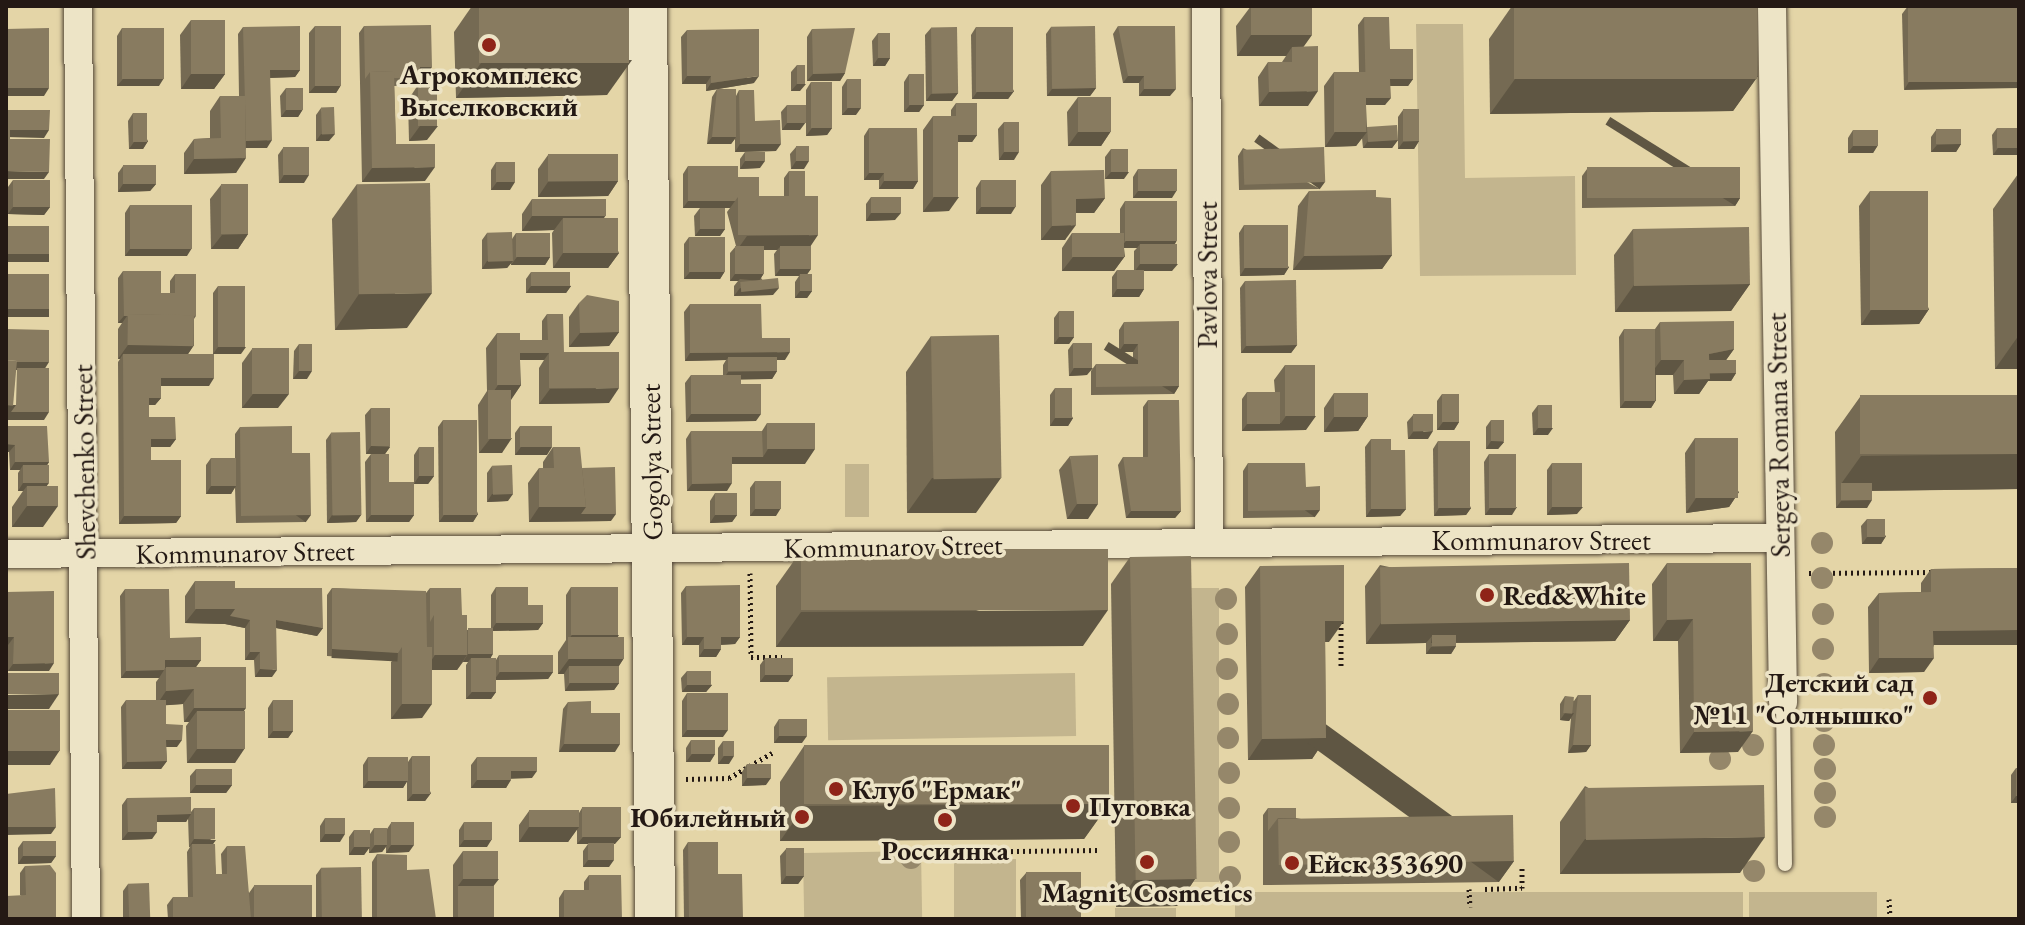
<!DOCTYPE html>
<html>
<head>
<meta charset="utf-8">
<style>
  body { margin:0 }
  #map { position:relative; width:2025px; height:925px; overflow:hidden; background:#e4d5a7; font-family:"EB Garamond",serif }
  div>[style] { position:absolute }
  [style*='--x'] { left:calc(var(--x)*1px); top:calc(var(--y)*1px); width:calc(var(--w)*1px); rotate:calc(var(--a)*1deg) }
  .green>* { inset:0; background:#c3b58e; transform-origin:0 0 }
  .path>* { height:5px; margin-top:-2.5px; transform-origin:0; background:repeating-linear-gradient(90deg,#241914 0 2px,transparent 0 6px) }
  .roads { filter:drop-shadow(0 0 2px #544839) drop-shadow(0 0 2px #544839) }
  .lane>* { height:14px; margin:-7px; padding:0 7px; transform-origin:7px; border-radius:7px; background:#ede4c6 }
  .street>* { height:28px; margin:-14px; padding:0 14px; transform-origin:14px; border-radius:14px; background:#ede4c6 }
  .secondary>* { height:40px; margin:-20px; padding:0 20px; transform-origin:20px; border-radius:20px; background:#ede4c6 }
  .trees>* { width:22px; height:22px; margin:-11px; border-radius:50%; background:#95876a }
  .wall>* { inset:0; background:#756a53 }
  .shaded-wall>* { inset:0; background:#5f5643; transform-origin:0 0 }
  .building>* { inset:0; background:#887b60; transform-origin:0 0 }
  .dots>* { width:22px; height:22px; translate:-50% -50%; box-sizing:border-box; border:4px solid #ede4c6; border-radius:50% }
  span { translate:-50% -50%; white-space:nowrap; text-align:center; line-height:1.15; -webkit-text-stroke:7px #ede4c6; paint-order:stroke }
  .poi-label { font-size:28px; color:#241914; font-weight:700 }
  .left { translate:0 -50%; text-align:left }
  .right { translate:-100% -50%; text-align:right }
  .street-label { font-size:28px; color:#241914 }
  .frame { position:absolute; inset:0; border:8px solid #241914; pointer-events:none }
</style>
</head>
<body>
<div id="map">
  <div class="green">
    <div style="clip-path:polygon(1416px 24px,1463px 24px,1465px 178px,1575px 176px,1576px 275px,1420px 276px)"></div>
    <div style="left:845px;top:464px;width:24px;height:53px"></div>
    <div style="left:1191px;top:588px;width:28px;height:294px"></div>
    <div style="left:1075px;top:673px;width:63px;height:248px;rotate:89deg"></div>
    <div style="left:921px;top:851px;width:68px;height:118px;rotate:89deg"></div>
    <div style="left:1016px;top:859px;width:60px;height:62px;rotate:90deg"></div>
    <div style="left:1743px;top:892px;width:27px;height:508px;rotate:90deg"></div>
    <div style="left:1749px;top:892px;width:128px;height:27px"></div>
    <div style="left:1115px;top:908px;width:61px;height:11px"></div>
  </div>
  <div class="path">
    <div style="--x:750;--y:573;--w:84;--a:89.3"></div>
    <div style="--x:751;--y:657;--w:31;--a:0"></div>
    <div style="--x:1809;--y:573;--w:126;--a:-0.5"></div>
    <div style="--x:1341;--y:621;--w:47;--a:90"></div>
    <div style="--x:686;--y:779;--w:43;--a:-1.3"></div>
    <div style="--x:729;--y:778;--w:50;--a:-30.2"></div>
    <div style="--x:927;--y:852;--w:172;--a:-0.7"></div>
    <div style="--x:1469;--y:889;--w:18;--a:87"></div>
    <div style="--x:1485;--y:889;--w:37;--a:-2"></div>
    <div style="--x:1522;--y:888;--w:20;--a:-90"></div>
    <div style="--x:1889;--y:899;--w:20;--a:87"></div>
  </div>
  <div class="roads">
    <div class="lane">
      <div style="--x:1783;--y:702;--w:162;--a:89.3"></div>
    </div>
    <div class="street">
      <div style="--x:78;--y:6;--w:913;--a:89.5"></div>
      <div style="--x:1206;--y:6;--w:537;--a:89.68"></div>
      <div style="--x:1772;--y:6;--w:696;--a:89.09"></div>
      <div style="--x:6;--y:554;--w:1774;--a:-0.52"></div>
    </div>
    <div class="secondary">
      <div style="--x:647;--y:6;--w:913;--a:89.5"></div>
    </div>
  </div>
  <div class="trees">
    <div style="left:1822px;top:543px"></div>
    <div style="left:1822px;top:578px"></div>
    <div style="left:1226px;top:599px"></div>
    <div style="left:1823px;top:614px"></div>
    <div style="left:1227px;top:634px"></div>
    <div style="left:1823px;top:649px"></div>
    <div style="left:1227px;top:669px"></div>
    <div style="left:1824px;top:684px"></div>
    <div style="left:1228px;top:704px"></div>
    <div style="left:1824px;top:721px"></div>
    <div style="left:1228px;top:738px"></div>
    <div style="left:1753px;top:745px"></div>
    <div style="left:1824px;top:745px"></div>
    <div style="left:1720px;top:759px"></div>
    <div style="left:1825px;top:769px"></div>
    <div style="left:1229px;top:773px"></div>
    <div style="left:1825px;top:793px"></div>
    <div style="left:1229px;top:808px"></div>
    <div style="left:1825px;top:817px"></div>
    <div style="left:1229px;top:842px"></div>
    <div style="left:911px;top:858px"></div>
    <div style="left:1754px;top:871px"></div>
    <div style="left:1230px;top:877px"></div>
  </div>
  <div class="wall">
    <div style="clip-path:polygon(472px 6px,629px 6px,607px 95px,456px 98px,454px 32px)"></div>
    <div style="clip-path:polygon(1251px 6px,1303px 47px,1308px 106px,1259px 106px,1258px 77px,1268px 62px,1282px 62px,1286px 56px,1237px 56px,1236px 26px)"></div>
    <div style="clip-path:polygon(1512px 6px,1757px 6px,1758px 76px,1733px 111px,1490px 114px,1489px 39px)"></div>
    <div style="clip-path:polygon(1908px 6px,2019px 6px,1904px 90px,1902px 14px)"></div>
    <div style="clip-path:polygon(1364px 17px,1413px 79px,1408px 86px,1390px 86px,1385px 105px,1366px 105px,1367px 127px,1398px 140px,1392px 148px,1363px 148px,1362px 138px,1356px 146px,1325px 147px,1324px 86px,1334px 72px,1359px 72px,1358px 25px)"></div>
    <div style="clip-path:polygon(191px 20px,225px 74px,214px 89px,181px 89px,180px 35px)"></div>
    <div style="clip-path:polygon(315px 26px,341px 85px,336px 93px,309px 93px,309px 33px)"></div>
    <div style="clip-path:polygon(364px 26px,427px 74px,420px 74px,415px 85px,394px 86px,396px 144px,425px 181px,362px 182px,359px 33px)"></div>
    <div style="clip-path:polygon(1118px 26px,1170px 96px,1139px 96px,1139px 83px,1123px 83px,1113px 34px)"></div>
    <div style="clip-path:polygon(243px 27px,300px 70px,295px 77px,270px 78px,267px 148px,246px 148px,236px 173px,184px 174px,184px 153px,194px 139px,210px 138px,210px 111px,220px 96px,239px 96px,238px 34px)"></div>
    <div style="clip-path:polygon(976px 27px,1014px 91px,1008px 99px,972px 99px,971px 35px)"></div>
    <div style="clip-path:polygon(1051px 27px,1096px 88px,1090px 96px,1047px 96px,1046px 34px)"></div>
    <div style="clip-path:polygon(122px 28px,159px 86px,117px 86px,117px 36px)"></div>
    <div style="clip-path:polygon(931px 28px,958px 93px,952px 101px,926px 101px,925px 35px)"></div>
    <div style="clip-path:polygon(6px 29px,44px 96px,6px 96px)"></div>
    <div style="clip-path:polygon(812px 29px,845px 73px,840px 81px,807px 81px,807px 37px)"></div>
    <div style="clip-path:polygon(687px 30px,754px 83px,706px 91px,706px 84px,682px 84px,681px 37px)"></div>
    <div style="clip-path:polygon(878px 33px,890px 58px,885px 66px,873px 66px,872px 41px)"></div>
    <div style="clip-path:polygon(797px 65px,800px 91px,791px 91px,791px 72px)"></div>
    <div style="clip-path:polygon(909px 74px,924px 105px,919px 112px,904px 112px,904px 82px)"></div>
    <div style="clip-path:polygon(847px 79px,856px 115px,842px 115px,842px 87px)"></div>
    <div style="clip-path:polygon(811px 82px,832px 128px,827px 135px,806px 136px,806px 90px)"></div>
    <div style="clip-path:polygon(418px 85px,427px 140px,409px 141px,408px 100px)"></div>
    <div style="clip-path:polygon(286px 88px,303px 109px,298px 117px,281px 117px,280px 96px)"></div>
    <div style="clip-path:polygon(717px 89px,736px 96px,739px 90px,755px 121px,776px 151px,735px 152px,735px 139px,731px 144px,707px 144px,712px 97px)"></div>
    <div style="clip-path:polygon(1078px 97px,1111px 131px,1101px 146px,1068px 146px,1067px 112px)"></div>
    <div style="clip-path:polygon(956px 103px,977px 135px,972px 142px,958px 142px,949px 211px,923px 212px,923px 130px,933px 116px,951px 116px,951px 110px)"></div>
    <div style="clip-path:polygon(787px 105px,800px 130px,782px 130px,781px 112px)"></div>
    <div style="clip-path:polygon(321px 108px,329px 141px,316px 141px,316px 115px)"></div>
    <div style="clip-path:polygon(1403px 110px,1419px 141px,1414px 149px,1398px 149px,1398px 117px)"></div>
    <div style="clip-path:polygon(133px 113px,148px 141px,143px 149px,129px 149px,128px 121px)"></div>
    <div style="clip-path:polygon(1004px 122px,1014px 160px,999px 160px,998px 129px)"></div>
    <div style="clip-path:polygon(869px 128px,918px 181px,913px 189px,879px 189px,879px 180px,864px 180px,864px 136px)"></div>
    <div style="clip-path:polygon(1997px 128px,2019px 128px,2019px 155px,1993px 155px,1992px 135px)"></div>
    <div style="clip-path:polygon(1853px 130px,1878px 145px,1873px 153px,1848px 153px,1848px 138px)"></div>
    <div style="clip-path:polygon(1936px 130px,1961px 144px,1956px 152px,1931px 152px,1931px 137px)"></div>
    <div style="clip-path:polygon(796px 147px,804px 169px,791px 169px,790px 154px)"></div>
    <div style="clip-path:polygon(283px 148px,304px 183px,279px 183px,278px 155px)"></div>
    <div style="clip-path:polygon(1243px 148px,1320px 189px,1239px 190px,1238px 156px)"></div>
    <div style="clip-path:polygon(1111px 149px,1124px 179px,1105px 179px,1105px 157px)"></div>
    <div style="clip-path:polygon(745px 152px,760px 168px,740px 169px,740px 159px)"></div>
    <div style="clip-path:polygon(548px 155px,618px 181px,608px 196px,538px 197px,538px 169px)"></div>
    <div style="clip-path:polygon(496px 162px,510px 190px,491px 190px,491px 170px)"></div>
    <div style="clip-path:polygon(123px 166px,156px 184px,150px 191px,118px 192px,118px 173px)"></div>
    <div style="clip-path:polygon(688px 166px,738px 177px,759px 197px,784px 197px,784px 178px,789px 171px,805px 196px,810px 246px,807px 274px,812px 291px,807px 298px,795px 298px,795px 282px,799px 276px,775px 276px,774px 254px,777px 250px,764px 250px,764px 273px,761px 278px,773px 295px,734px 296px,734px 286px,738px 281px,730px 281px,730px 253px,736px 246px,727px 212px,730px 208px,683px 208px,683px 174px)"></div>
    <div style="clip-path:polygon(1138px 169px,1172px 198px,1133px 198px,1133px 177px)"></div>
    <div style="clip-path:polygon(1587px 169px,1740px 198px,1735px 206px,1582px 208px,1582px 176px)"></div>
    <div style="clip-path:polygon(1051px 171px,1105px 198px,1094px 213px,1076px 213px,1065px 240px,1041px 240px,1041px 185px)"></div>
    <div style="clip-path:polygon(2018px 174px,2019px 174px,2019px 369px,1995px 369px,1993px 209px)"></div>
    <div style="clip-path:polygon(13px 180px,50px 207px,44px 215px,8px 214px,8px 187px)"></div>
    <div style="clip-path:polygon(981px 180px,1011px 214px,976px 214px,976px 188px)"></div>
    <div style="clip-path:polygon(357px 184px,407px 328px,335px 330px,332px 219px)"></div>
    <div style="clip-path:polygon(221px 185px,248px 234px,238px 249px,211px 249px,210px 199px)"></div>
    <div style="clip-path:polygon(1309px 191px,1376px 197px,1392px 255px,1382px 269px,1293px 270px,1298px 206px)"></div>
    <div style="clip-path:polygon(1870px 191px,1929px 309px,1919px 324px,1861px 325px,1859px 206px)"></div>
    <div style="clip-path:polygon(871px 197px,895px 220px,866px 221px,866px 204px)"></div>
    <div style="clip-path:polygon(532px 199px,604px 218px,619px 253px,608px 268px,553px 268px,552px 233px,554px 230px,522px 231px,522px 214px)"></div>
    <div style="clip-path:polygon(1125px 201px,1177px 240px,1175px 244px,1172px 271px,1144px 271px,1144px 289px,1139px 297px,1112px 297px,1112px 277px,1117px 270px,1134px 270px,1134px 251px,1137px 248px,1124px 248px,1125px 256px,1114px 271px,1062px 271px,1062px 248px,1072px 233px,1120px 233px,1120px 209px)"></div>
    <div style="clip-path:polygon(130px 205px,187px 256px,125px 256px,125px 213px)"></div>
    <div style="clip-path:polygon(700px 208px,725px 229px,720px 236px,695px 236px,694px 216px)"></div>
    <div style="clip-path:polygon(1244px 225px,1289px 267px,1284px 275px,1240px 276px,1239px 233px)"></div>
    <div style="clip-path:polygon(1633px 229px,1750px 284px,1731px 311px,1615px 312px,1614px 255px)"></div>
    <div style="clip-path:polygon(487px 233px,512px 239px,516px 233px,550px 257px,545px 265px,511px 265px,511px 263px,507px 268px,482px 269px,482px 240px)"></div>
    <div style="clip-path:polygon(689px 237px,725px 271px,720px 279px,684px 279px,684px 244px)"></div>
    <div style="clip-path:polygon(123px 271px,161px 293px,170px 293px,170px 281px,175px 274px,196px 316px,194px 319px,194px 345px,188px 354px,213px 354px,213px 293px,218px 286px,241px 354px,214px 354px,209px 386px,161px 386px,161px 398px,155px 405px,149px 405px,149px 417px,176px 439px,170px 447px,151px 447px,151px 460px,181px 516px,176px 523px,119px 524px,118px 362px,120px 359px,118px 359px,118px 329px,122px 323px,118px 323px,118px 278px)"></div>
    <div style="clip-path:polygon(531px 272px,571px 286px,566px 293px,526px 293px,526px 279px)"></div>
    <div style="clip-path:polygon(1245px 281px,1297px 345px,1291px 353px,1241px 353px,1240px 288px)"></div>
    <div style="clip-path:polygon(579px 303px,619px 332px,609px 346px,569px 347px,569px 317px)"></div>
    <div style="clip-path:polygon(690px 304px,762px 338px,785px 360px,777px 360px,777px 371px,772px 379px,741px 379px,741px 384px,756px 421px,686px 422px,685px 383px,691px 375px,723px 375px,723px 365px,726px 360px,685px 361px,684px 312px)"></div>
    <div style="clip-path:polygon(1059px 311px,1074px 337px,1069px 344px,1054px 344px,1054px 318px)"></div>
    <div style="clip-path:polygon(547px 314px,564px 353px,609px 403px,539px 404px,539px 368px,544px 360px,520px 360px,521px 385px,511px 399px,502px 453px,479px 453px,478px 405px,487px 391px,486px 348px,497px 333px,520px 340px,542px 340px,542px 321px)"></div>
    <div style="clip-path:polygon(1124px 322px,1179px 386px,1174px 394px,1091px 395px,1091px 371px,1096px 364px,1133px 364px,1133px 352px,1119px 352px,1119px 330px)"></div>
    <div style="clip-path:polygon(1660px 322px,1734px 349px,1726px 360px,1736px 373px,1731px 381px,1708px 381px,1699px 394px,1674px 394px,1673px 375px,1656px 375px,1656px 400px,1651px 408px,1620px 408px,1619px 337px,1624px 329px,1655px 329px)"></div>
    <div style="clip-path:polygon(931px 336px,976px 513px,907px 513px,906px 372px)"></div>
    <div style="clip-path:polygon(1073px 343px,1087px 375px,1069px 376px,1068px 350px)"></div>
    <div style="clip-path:polygon(299px 344px,307px 379px,293px 379px,294px 351px)"></div>
    <div style="clip-path:polygon(252px 349px,278px 408px,242px 408px,242px 363px)"></div>
    <div style="clip-path:polygon(1285px 365px,1306px 430px,1242px 431px,1242px 399px,1247px 392px,1275px 392px,1274px 380px)"></div>
    <div style="clip-path:polygon(1055px 388px,1073px 418px,1068px 426px,1050px 426px,1050px 395px)"></div>
    <div style="clip-path:polygon(1334px 393px,1368px 416px,1358px 431px,1324px 432px,1324px 408px)"></div>
    <div style="clip-path:polygon(1442px 394px,1459px 422px,1454px 430px,1437px 430px,1437px 401px)"></div>
    <div style="clip-path:polygon(2019px 395px,2019px 489px,1872px 491px,1867px 508px,1836px 508px,1835px 432px,1860px 397px)"></div>
    <div style="clip-path:polygon(1148px 400px,1181px 511px,1175px 518px,1126px 518px,1118px 465px,1123px 457px,1143px 457px,1143px 407px)"></div>
    <div style="clip-path:polygon(1538px 405px,1548px 435px,1533px 435px,1532px 413px)"></div>
    <div style="clip-path:polygon(371px 408px,390px 447px,385px 454px,389px 482px,414px 482px,414px 455px,419px 447px,434px 476px,428px 484px,414px 484px,414px 515px,409px 522px,366px 522px,365px 462px,371px 454px,384px 454px,366px 454px,365px 415px)"></div>
    <div style="clip-path:polygon(1413px 415px,1428px 439px,1408px 439px,1407px 422px)"></div>
    <div style="clip-path:polygon(443px 420px,478px 514px,473px 522px,439px 522px,438px 427px)"></div>
    <div style="clip-path:polygon(1491px 420px,1504px 442px,1498px 449px,1486px 449px,1486px 427px)"></div>
    <div style="clip-path:polygon(767px 423px,805px 464px,732px 464px,727px 491px,687px 491px,686px 439px,691px 431px,762px 431px)"></div>
    <div style="clip-path:polygon(6px 426px,49px 462px,47px 465px,47px 486px,43px 527px,12px 527px,12px 507px,23px 491px,18px 491px,18px 473px,20px 470px,10px 470px,9px 452px,6px 452px)"></div>
    <div style="clip-path:polygon(520px 426px,547px 455px,515px 455px,515px 433px)"></div>
    <div style="clip-path:polygon(240px 427px,292px 453px,306px 522px,236px 523px,235px 487px,231px 494px,206px 494px,206px 465px,211px 458px,235px 458px,235px 434px)"></div>
    <div style="clip-path:polygon(331px 433px,361px 515px,356px 522px,327px 523px,326px 440px)"></div>
    <div style="clip-path:polygon(1695px 438px,1739px 492px,1729px 507px,1686px 513px,1685px 453px)"></div>
    <div style="clip-path:polygon(1371px 439px,1406px 509px,1400px 516px,1366px 517px,1365px 447px)"></div>
    <div style="clip-path:polygon(1438px 441px,1471px 508px,1466px 515px,1434px 516px,1433px 449px)"></div>
    <div style="clip-path:polygon(553px 447px,582px 468px,611px 521px,529px 522px,528px 483px,539px 468px,543px 468px,543px 462px)"></div>
    <div style="clip-path:polygon(1489px 454px,1512px 515px,1485px 515px,1484px 462px)"></div>
    <div style="clip-path:polygon(1070px 456px,1088px 519px,1067px 519px,1059px 470px)"></div>
    <div style="clip-path:polygon(1248px 463px,1315px 517px,1243px 518px,1243px 471px)"></div>
    <div style="clip-path:polygon(1552px 463px,1577px 514px,1547px 515px,1547px 470px)"></div>
    <div style="clip-path:polygon(492px 466px,508px 501px,487px 502px,487px 473px)"></div>
    <div style="clip-path:polygon(755px 481px,776px 516px,750px 516px,750px 488px)"></div>
    <div style="clip-path:polygon(715px 493px,737px 515px,732px 522px,710px 523px,710px 501px)"></div>
    <div style="clip-path:polygon(1867px 519px,1886px 536px,1881px 544px,1862px 544px,1861px 526px)"></div>
    <div style="clip-path:polygon(801px 551px,1083px 646px,776px 647px,776px 586px)"></div>
    <div style="clip-path:polygon(1130px 557px,1195px 879px,1177px 906px,1116px 907px,1111px 584px)"></div>
    <div style="clip-path:polygon(1667px 563px,1751px 563px,1738px 752px,1680px 753px,1678px 641px,1653px 641px,1652px 584px)"></div>
    <div style="clip-path:polygon(1380px 565px,1630px 620px,1615px 641px,1456px 643px,1456px 646px,1451px 654px,1426px 654px,1426px 643px,1366px 644px,1365px 586px)"></div>
    <div style="clip-path:polygon(1260px 566px,1329px 642px,1325px 642px,1326px 738px,1312px 759px,1248px 760px,1245px 587px)"></div>
    <div style="clip-path:polygon(2019px 568px,2019px 645px,1934px 645px,1924px 672px,1869px 673px,1868px 607px,1879px 593px,1921px 592px,1921px 583px,1931px 569px)"></div>
    <div style="clip-path:polygon(195px 581px,235px 588px,323px 628px,317px 636px,276px 628px,272px 677px,255px 677px,254px 660px,245px 660px,245px 628px,225px 624px,185px 623px,185px 596px)"></div>
    <div style="clip-path:polygon(686px 586px,740px 637px,735px 644px,721px 645px,721px 649px,716px 657px,699px 657px,699px 645px,682px 645px,681px 593px)"></div>
    <div style="clip-path:polygon(496px 587px,528px 605px,543px 623px,538px 630px,493px 631px,491px 658px,496px 660px,499px 655px,553px 672px,548px 679px,496px 680px,496px 692px,491px 699px,466px 699px,466px 665px,468px 662px,463px 662px,457px 670px,432px 670px,422px 718px,391px 719px,391px 662px,393px 660px,327px 656px,327px 595px,332px 588px,426px 593px,430px 588px,462px 615px,467px 630px,491px 628px,491px 595px)"></div>
    <div style="clip-path:polygon(571px 587px,618px 637px,624px 658px,619px 666px,619px 683px,614px 690px,565px 691px,564px 674px,558px 674px,558px 652px,566px 640px,566px 595px)"></div>
    <div style="clip-path:polygon(125px 589px,170px 638px,201px 660px,196px 667px,244px 711px,235px 763px,187px 763px,186px 726px,189px 722px,184px 722px,183px 704px,166px 705px,166px 724px,177px 747px,166px 747px,167px 761px,161px 769px,122px 769px,121px 707px,126px 700px,156px 700px,156px 682px,159px 678px,121px 678px,120px 596px)"></div>
    <div style="clip-path:polygon(6px 592px,49px 671px,8px 671px,8px 645px,6px 645px)"></div>
    <div style="clip-path:polygon(765px 658px,793px 675px,788px 682px,760px 682px,760px 665px)"></div>
    <div style="clip-path:polygon(687px 671px,712px 685px,706px 692px,682px 692px,681px 678px)"></div>
    <div style="clip-path:polygon(687px 693px,723px 737px,682px 737px,682px 701px)"></div>
    <div style="clip-path:polygon(1578px 695px,1591px 745px,1586px 752px,1568px 753px,1571px 718px,1569px 721px,1560px 720px,1560px 704px,1565px 696px,1574px 701px)"></div>
    <div style="clip-path:polygon(273px 700px,293px 731px,288px 738px,268px 738px,268px 708px)"></div>
    <div style="clip-path:polygon(568px 702px,591px 713px,615px 752px,559px 752px,563px 709px)"></div>
    <div style="clip-path:polygon(779px 719px,802px 743px,774px 743px,774px 727px)"></div>
    <div style="clip-path:polygon(691px 740px,715px 754px,710px 762px,686px 762px,686px 748px)"></div>
    <div style="clip-path:polygon(723px 741px,729px 764px,718px 764px,718px 748px)"></div>
    <div style="clip-path:polygon(804px 746px,1109px 804px,1084px 839px,780px 841px,780px 782px)"></div>
    <div style="clip-path:polygon(412px 756px,431px 793px,425px 801px,407px 801px,407px 781px,403px 788px,363px 788px,363px 765px,368px 757px,408px 762px)"></div>
    <div style="clip-path:polygon(477px 757px,532px 778px,511px 778px,506px 788px,471px 788px,471px 765px)"></div>
    <div style="clip-path:polygon(747px 764px,766px 785px,742px 786px,742px 772px)"></div>
    <div style="clip-path:polygon(2016px 768px,2019px 768px,2019px 803px,2011px 803px,2011px 775px)"></div>
    <div style="clip-path:polygon(196px 769px,232px 785px,226px 793px,190px 793px,190px 776px)"></div>
    <div style="clip-path:polygon(1585px 786px,1740px 873px,1560px 874px,1560px 822px)"></div>
    <div style="clip-path:polygon(127px 798px,191px 812px,194px 808px,213px 844px,216px 874px,222px 874px,221px 854px,227px 846px,249px 893px,254px 886px,312px 919px,168px 919px,167px 905px,173px 897px,188px 897px,187px 852px,190px 847px,189px 847px,188px 818px,186px 822px,157px 822px,152px 839px,122px 840px,122px 805px)"></div>
    <div style="clip-path:polygon(582px 808px,621px 837px,614px 844px,609px 867px,583px 867px,583px 851px,588px 844px,577px 844px,577px 829px,568px 842px,519px 842px,519px 825px,529px 811px,579px 813px)"></div>
    <div style="clip-path:polygon(1268px 808px,1296px 818px,1514px 861px,1499px 882px,1263px 885px,1263px 815px)"></div>
    <div style="clip-path:polygon(325px 818px,340px 842px,320px 842px,320px 826px)"></div>
    <div style="clip-path:polygon(464px 822px,487px 847px,459px 847px,459px 830px)"></div>
    <div style="clip-path:polygon(391px 823px,409px 852px,386px 853px,386px 847px,382px 852px,369px 853px,369px 848px,364px 855px,349px 855px,349px 837px,354px 830px,370px 834px,374px 828px,387px 829px)"></div>
    <div style="clip-path:polygon(23px 841px,56px 856px,51px 863px,18px 864px,18px 848px)"></div>
    <div style="clip-path:polygon(688px 842px,743px 919px,684px 919px,683px 850px)"></div>
    <div style="clip-path:polygon(786px 849px,804px 876px,798px 884px,781px 884px,780px 856px)"></div>
    <div style="clip-path:polygon(463px 851px,494px 886px,494px 919px,453px 919px,453px 865px)"></div>
    <div style="clip-path:polygon(377px 854px,436px 919px,372px 919px,372px 862px)"></div>
    <div style="clip-path:polygon(25px 866px,56px 919px,20px 895px,20px 873px)"></div>
    <div style="clip-path:polygon(321px 868px,362px 919px,316px 919px,316px 875px)"></div>
    <div style="clip-path:polygon(1026px 873px,1081px 919px,1021px 919px,1020px 880px)"></div>
    <div style="clip-path:polygon(589px 875px,622px 919px,559px 919px,559px 898px,564px 890px,584px 890px,584px 882px)"></div>
    <div style="clip-path:polygon(128px 884px,150px 919px,123px 919px,123px 891px)"></div>
  </div>
  <div class="shaded-wall">
    <div style="clip-path:polygon(1251px 35px,1312px 35px,1297px 56px,1292px 47px,1286px 56px,1237px 56px)"></div>
    <div style="clip-path:polygon(878px 58px,890px 58px,885px 66px,873px 66px)"></div>
    <div style="clip-path:polygon(632px 60px,607px 95px,456px 98px,481px 63px)"></div>
    <div style="clip-path:polygon(420px 67px,432px 67px,427px 74px,415px 74px)"></div>
    <div style="clip-path:polygon(270px 70px,300px 70px,295px 77px,265px 78px)"></div>
    <div style="clip-path:polygon(845px 73px,840px 81px,807px 81px,813px 74px)"></div>
    <div style="clip-path:polygon(191px 74px,225px 74px,214px 89px,181px 89px)"></div>
    <div style="clip-path:polygon(687px 76px,711px 76px,706px 84px,682px 84px)"></div>
    <div style="clip-path:polygon(759px 76px,754px 83px,706px 91px,711px 83px)"></div>
    <div style="clip-path:polygon(1128px 76px,1144px 76px,1139px 83px,1123px 83px)"></div>
    <div style="clip-path:polygon(1758px 76px,1733px 111px,1490px 114px,1515px 79px)"></div>
    <div style="clip-path:polygon(164px 78px,159px 86px,117px 86px,123px 79px)"></div>
    <div style="left:420px;top:78px;width:9px;height:49px;rotate:126deg"></div>
    <div style="clip-path:polygon(1390px 79px,1413px 79px,1408px 86px,1385px 86px)"></div>
    <div style="clip-path:polygon(2019px 81px,2019px 88px,1904px 90px,1909px 82px)"></div>
    <div style="clip-path:polygon(797px 84px,806px 84px,800px 91px,791px 91px)"></div>
    <div style="clip-path:polygon(341px 85px,336px 93px,309px 93px,315px 86px)"></div>
    <div style="clip-path:polygon(8px 88px,49px 88px,44px 96px,6px 96px,6px 91px)"></div>
    <div style="clip-path:polygon(1096px 88px,1090px 96px,1047px 96px,1052px 89px)"></div>
    <div style="clip-path:polygon(1144px 89px,1176px 89px,1170px 96px,1139px 96px)"></div>
    <div style="clip-path:polygon(1014px 91px,1008px 99px,972px 99px,977px 92px)"></div>
    <div style="clip-path:polygon(1318px 91px,1308px 106px,1259px 106px,1269px 92px)"></div>
    <div style="clip-path:polygon(958px 93px,952px 101px,926px 101px,931px 94px)"></div>
    <div style="clip-path:polygon(1365px 98px,1391px 98px,1385px 105px,1359px 105px)"></div>
    <div style="clip-path:polygon(910px 105px,924px 105px,919px 112px,904px 112px)"></div>
    <div style="clip-path:polygon(848px 108px,861px 108px,856px 115px,842px 115px)"></div>
    <div style="clip-path:polygon(303px 109px,298px 117px,281px 117px,286px 110px)"></div>
    <div style="clip-path:polygon(806px 122px,800px 130px,782px 130px,787px 123px)"></div>
    <div style="clip-path:polygon(420px 126px,438px 126px,427px 140px,409px 141px)"></div>
    <div style="clip-path:polygon(812px 128px,832px 128px,827px 135px,806px 136px)"></div>
    <div style="clip-path:polygon(10px 130px,49px 130px,44px 138px,6px 137px)"></div>
    <div style="clip-path:polygon(1111px 131px,1101px 146px,1068px 146px,1078px 132px)"></div>
    <div style="clip-path:polygon(1335px 132px,1367px 132px,1356px 146px,1325px 147px)"></div>
    <div style="clip-path:polygon(321px 134px,335px 134px,329px 141px,316px 141px)"></div>
    <div style="clip-path:polygon(956px 135px,977px 135px,972px 142px,951px 142px)"></div>
    <div style="clip-path:polygon(712px 137px,736px 137px,731px 144px,707px 144px)"></div>
    <div style="clip-path:polygon(272px 140px,267px 148px,240px 148px,246px 141px)"></div>
    <div style="clip-path:polygon(1398px 140px,1392px 148px,1363px 148px,1368px 141px)"></div>
    <div style="clip-path:polygon(148px 141px,143px 149px,129px 149px,134px 142px)"></div>
    <div style="clip-path:polygon(1419px 141px,1414px 149px,1398px 149px,1403px 142px)"></div>
    <div style="clip-path:polygon(740px 144px,781px 144px,776px 151px,735px 152px)"></div>
    <div style="clip-path:polygon(1961px 144px,1956px 152px,1931px 152px,1937px 145px)"></div>
    <div style="clip-path:polygon(1878px 145px,1873px 153px,1848px 153px,1853px 146px)"></div>
    <div style="clip-path:polygon(2019px 147px,2019px 155px,1993px 155px,1998px 148px)"></div>
    <div style="clip-path:polygon(1004px 152px,1019px 152px,1014px 160px,999px 160px)"></div>
    <div style="clip-path:polygon(246px 158px,236px 173px,184px 174px,194px 159px)"></div>
    <div style="clip-path:polygon(745px 161px,765px 161px,760px 168px,740px 169px)"></div>
    <div style="clip-path:polygon(796px 161px,809px 161px,804px 169px,791px 169px)"></div>
    <div style="clip-path:polygon(435px 167px,425px 181px,362px 182px,372px 168px)"></div>
    <div style="clip-path:polygon(6px 171px,49px 172px,44px 179px,6px 179px)"></div>
    <div style="clip-path:polygon(1111px 172px,1129px 172px,1124px 179px,1105px 179px)"></div>
    <div style="clip-path:polygon(869px 173px,884px 173px,879px 180px,864px 180px)"></div>
    <div style="clip-path:polygon(284px 175px,309px 175px,304px 183px,279px 183px)"></div>
    <div style="clip-path:polygon(618px 181px,608px 196px,538px 197px,548px 182px)"></div>
    <div style="clip-path:polygon(884px 181px,918px 181px,913px 189px,879px 189px)"></div>
    <div style="clip-path:polygon(497px 182px,515px 182px,510px 190px,491px 190px)"></div>
    <div style="left:1325px;top:182px;width:9px;height:81px;rotate:126deg"></div>
    <div style="clip-path:polygon(123px 184px,156px 184px,150px 191px,118px 192px)"></div>
    <div style="clip-path:polygon(1177px 190px,1172px 198px,1133px 198px,1138px 191px)"></div>
    <div style="clip-path:polygon(934px 197px,959px 197px,949px 211px,923px 212px)"></div>
    <div style="clip-path:polygon(1105px 198px,1094px 213px,1065px 213px,1076px 199px)"></div>
    <div style="left:1740px;top:198px;width:9px;height:153px;rotate:122deg"></div>
    <div style="clip-path:polygon(688px 201px,735px 201px,730px 208px,683px 208px)"></div>
    <div style="clip-path:polygon(1016px 206px,1011px 214px,976px 214px,981px 207px)"></div>
    <div style="clip-path:polygon(13px 207px,50px 207px,44px 215px,8px 214px)"></div>
    <div style="clip-path:polygon(871px 213px,901px 213px,895px 220px,866px 221px)"></div>
    <div style="clip-path:polygon(606px 215px,596px 230px,563px 218px,554px 230px,522px 231px,532px 216px)"></div>
    <div style="clip-path:polygon(1076px 225px,1065px 240px,1041px 240px,1052px 226px)"></div>
    <div style="clip-path:polygon(700px 229px,725px 229px,720px 236px,695px 236px)"></div>
    <div style="clip-path:polygon(248px 234px,238px 249px,211px 249px,222px 235px)"></div>
    <div style="clip-path:polygon(818px 235px,808px 250px,780px 247px,777px 250px,737px 250px,747px 236px)"></div>
    <div style="clip-path:polygon(1177px 240px,1172px 248px,1140px 244px,1137px 248px,1120px 248px,1126px 241px)"></div>
    <div style="clip-path:polygon(192px 248px,187px 256px,125px 256px,130px 249px)"></div>
    <div style="clip-path:polygon(563px 253px,619px 253px,608px 268px,553px 268px)"></div>
    <div style="left:6px;top:254px;width:43px;height:8px"></div>
    <div style="clip-path:polygon(1392px 255px,1382px 269px,1293px 270px,1304px 256px)"></div>
    <div style="clip-path:polygon(1125px 256px,1114px 271px,1062px 271px,1073px 257px)"></div>
    <div style="clip-path:polygon(517px 257px,550px 257px,545px 265px,511px 265px)"></div>
    <div style="clip-path:polygon(487px 261px,513px 261px,507px 268px,482px 269px)"></div>
    <div style="clip-path:polygon(1140px 264px,1178px 264px,1172px 271px,1135px 271px)"></div>
    <div style="clip-path:polygon(1289px 267px,1284px 275px,1240px 276px,1245px 268px)"></div>
    <div style="clip-path:polygon(780px 269px,811px 269px,806px 276px,800px 274px,799px 276px,775px 276px)"></div>
    <div style="clip-path:polygon(725px 271px,720px 279px,684px 279px,690px 272px)"></div>
    <div style="clip-path:polygon(764px 273px,759px 281px,740px 279px,738px 281px,730px 281px,735px 274px)"></div>
    <div style="clip-path:polygon(1750px 284px,1731px 311px,1615px 312px,1634px 285px)"></div>
    <div style="clip-path:polygon(531px 286px,571px 286px,566px 293px,526px 293px)"></div>
    <div style="clip-path:polygon(740px 288px,779px 288px,773px 295px,734px 296px)"></div>
    <div style="clip-path:polygon(1117px 289px,1144px 289px,1139px 297px,1112px 297px)"></div>
    <div style="clip-path:polygon(800px 291px,812px 291px,807px 298px,795px 298px)"></div>
    <div style="clip-path:polygon(432px 293px,407px 328px,335px 330px,359px 294px)"></div>
    <div style="left:6px;top:309px;width:43px;height:8px"></div>
    <div style="clip-path:polygon(1929px 309px,1919px 324px,1861px 325px,1871px 310px)"></div>
    <div style="clip-path:polygon(124px 316px,127px 316px,122px 323px,118px 323px)"></div>
    <div style="clip-path:polygon(619px 332px,609px 346px,569px 347px,580px 333px)"></div>
    <div style="clip-path:polygon(2019px 335px,2019px 369px,1995px 369px)"></div>
    <div style="clip-path:polygon(1059px 337px,1074px 337px,1069px 344px,1054px 344px)"></div>
    <div style="clip-path:polygon(1124px 344px,1138px 344px,1133px 352px,1119px 352px)"></div>
    <div style="clip-path:polygon(128px 345px,194px 345px,184px 360px,123px 354px,120px 359px,118px 359px)"></div>
    <div style="clip-path:polygon(1297px 345px,1291px 353px,1241px 353px,1246px 346px)"></div>
    <div style="clip-path:polygon(218px 347px,246px 347px,241px 354px,213px 354px)"></div>
    <div style="clip-path:polygon(1734px 349px,1724px 363px,1704px 361px,1709px 354px)"></div>
    <div style="clip-path:polygon(790px 352px,785px 360px,728px 360px,728px 358px,726px 360px,685px 361px,690px 353px)"></div>
    <div style="clip-path:polygon(515px 353px,549px 353px,544px 360px,510px 360px)"></div>
    <div style="clip-path:polygon(1661px 360px,1684px 360px,1673px 375px,1650px 375px)"></div>
    <div style="clip-path:polygon(6px 362px,49px 362px,44px 370px,12px 370px)"></div>
    <div style="clip-path:polygon(1074px 368px,1093px 368px,1087px 375px,1069px 376px)"></div>
    <div style="clip-path:polygon(299px 371px,312px 371px,307px 379px,293px 379px)"></div>
    <div style="clip-path:polygon(777px 371px,772px 379px,723px 380px,728px 372px)"></div>
    <div style="clip-path:polygon(1736px 373px,1731px 381px,1708px 381px,1699px 394px,1674px 394px,1684px 380px,1704px 374px)"></div>
    <div style="clip-path:polygon(161px 378px,214px 378px,209px 386px,155px 386px)"></div>
    <div style="clip-path:polygon(498px 385px,521px 385px,511px 400px,488px 400px)"></div>
    <div style="left:1179px;top:386px;width:9px;height:83px;rotate:122deg"></div>
    <div style="clip-path:polygon(619px 388px,609px 403px,539px 404px,550px 389px)"></div>
    <div style="clip-path:polygon(253px 394px,289px 394px,278px 408px,242px 408px)"></div>
    <div style="clip-path:polygon(149px 398px,161px 398px,155px 405px,144px 405px)"></div>
    <div style="clip-path:polygon(1656px 400px,1651px 408px,1620px 408px,1625px 401px)"></div>
    <div style="clip-path:polygon(6px 405px,16px 405px,49px 412px,44px 420px,6px 420px)"></div>
    <div style="clip-path:polygon(691px 414px,761px 414px,756px 421px,686px 422px)"></div>
    <div style="clip-path:polygon(1286px 416px,1316px 416px,1306px 430px,1242px 431px,1247px 424px,1281px 423px)"></div>
    <div style="clip-path:polygon(1368px 416px,1358px 431px,1324px 432px,1334px 417px)"></div>
    <div style="clip-path:polygon(1055px 418px,1073px 418px,1068px 426px,1050px 426px)"></div>
    <div style="clip-path:polygon(1443px 422px,1459px 422px,1454px 430px,1437px 430px)"></div>
    <div style="clip-path:polygon(1538px 428px,1553px 428px,1548px 435px,1533px 435px)"></div>
    <div style="clip-path:polygon(1433px 431px,1428px 439px,1408px 439px,1413px 432px)"></div>
    <div style="clip-path:polygon(512px 438px,502px 453px,479px 453px,490px 439px)"></div>
    <div style="clip-path:polygon(151px 439px,176px 439px,170px 447px,146px 447px)"></div>
    <div style="clip-path:polygon(1491px 441px,1504px 442px,1498px 449px,1486px 449px)"></div>
    <div style="clip-path:polygon(6px 444px,15px 445px,9px 452px,6px 452px)"></div>
    <div style="clip-path:polygon(371px 446px,390px 447px,385px 454px,366px 454px)"></div>
    <div style="clip-path:polygon(521px 447px,552px 447px,547px 455px,515px 455px)"></div>
    <div style="clip-path:polygon(768px 449px,815px 449px,805px 464px,727px 464px,732px 457px,763px 457px)"></div>
    <div style="clip-path:polygon(2019px 454px,2019px 489px,1841px 491px,1841px 484px,1861px 456px)"></div>
    <div style="clip-path:polygon(15px 462px,49px 462px,44px 470px,23px 465px,20px 470px,10px 470px)"></div>
    <div style="clip-path:polygon(419px 476px,434px 476px,428px 484px,414px 484px)"></div>
    <div style="clip-path:polygon(932px 478px,1001px 478px,976px 513px,907px 513px)"></div>
    <div style="clip-path:polygon(23px 483px,49px 483px,43px 491px,27px 486px,23px 491px,18px 491px)"></div>
    <div style="clip-path:polygon(732px 483px,727px 491px,687px 491px,692px 484px)"></div>
    <div style="clip-path:polygon(211px 486px,236px 486px,231px 494px,206px 494px)"></div>
    <div style="clip-path:polygon(1739px 492px,1729px 507px,1686px 513px,1696px 498px)"></div>
    <div style="clip-path:polygon(492px 494px,513px 494px,508px 501px,487px 502px)"></div>
    <div style="clip-path:polygon(1872px 500px,1867px 508px,1836px 508px,1841px 501px)"></div>
    <div style="clip-path:polygon(1077px 504px,1098px 504px,1088px 519px,1067px 519px)"></div>
    <div style="clip-path:polygon(27px 506px,58px 506px,43px 527px,12px 527px)"></div>
    <div style="clip-path:polygon(539px 507px,586px 507px,616px 514px,611px 521px,529px 522px)"></div>
    <div style="clip-path:polygon(1517px 507px,1512px 515px,1485px 515px,1490px 508px)"></div>
    <div style="clip-path:polygon(1552px 507px,1583px 507px,1577px 514px,1547px 515px)"></div>
    <div style="clip-path:polygon(781px 508px,776px 516px,750px 516px,755px 509px)"></div>
    <div style="clip-path:polygon(1439px 508px,1471px 508px,1466px 515px,1434px 516px)"></div>
    <div style="clip-path:polygon(1371px 509px,1406px 509px,1400px 516px,1366px 517px)"></div>
    <div style="left:1320px;top:510px;width:9px;height:72px;rotate:126deg"></div>
    <div style="clip-path:polygon(1131px 511px,1181px 511px,1175px 518px,1126px 518px)"></div>
    <div style="clip-path:polygon(478px 514px,473px 522px,439px 522px,444px 515px)"></div>
    <div style="left:311px;top:515px;width:9px;height:70px;rotate:126deg"></div>
    <div style="clip-path:polygon(332px 515px,361px 515px,356px 522px,327px 523px)"></div>
    <div style="clip-path:polygon(371px 515px,414px 515px,409px 522px,366px 522px)"></div>
    <div style="clip-path:polygon(715px 515px,737px 515px,732px 522px,710px 523px)"></div>
    <div style="clip-path:polygon(124px 516px,181px 516px,176px 523px,119px 524px)"></div>
    <div style="clip-path:polygon(1886px 536px,1881px 544px,1862px 544px,1867px 537px)"></div>
    <div style="clip-path:polygon(196px 609px,235px 609px,250px 620px,245px 628px,225px 624px,185px 623px)"></div>
    <div style="clip-path:polygon(1108px 610px,1083px 646px,776px 647px,801px 612px)"></div>
    <div style="clip-path:polygon(1693px 619px,1678px 641px,1653px 641px,1667px 620px)"></div>
    <div style="clip-path:polygon(276px 620px,323px 628px,317px 636px,271px 627px)"></div>
    <div style="clip-path:polygon(1630px 620px,1615px 641px,1431px 643px,1432px 636px,1426px 643px,1366px 644px,1381px 623px)"></div>
    <div style="clip-path:polygon(1325px 621px,1344px 621px,1329px 642px,1310px 642px)"></div>
    <div style="clip-path:polygon(496px 623px,543px 623px,538px 630px,491px 631px)"></div>
    <div style="clip-path:polygon(2019px 630px,2019px 645px,1923px 645px,1933px 631px)"></div>
    <div style="clip-path:polygon(572px 635px,619px 635px,614px 643px,568px 640px)"></div>
    <div style="clip-path:polygon(6px 637px,14px 637px,8px 645px,6px 645px)"></div>
    <div style="clip-path:polygon(687px 637px,704px 637px,699px 645px,682px 645px)"></div>
    <div style="clip-path:polygon(721px 637px,740px 637px,735px 644px,716px 645px)"></div>
    <div style="clip-path:polygon(1456px 646px,1451px 654px,1426px 654px,1431px 647px)"></div>
    <div style="left:332px;top:649px;width:66px;height:9px;rotate:3deg"></div>
    <div style="clip-path:polygon(704px 649px,721px 649px,716px 657px,699px 657px)"></div>
    <div style="clip-path:polygon(250px 652px,260px 652px,254px 660px,245px 660px)"></div>
    <div style="clip-path:polygon(468px 654px,493px 654px,488px 662px,471px 658px,468px 662px,463px 662px)"></div>
    <div style="clip-path:polygon(435px 655px,467px 655px,457px 670px,425px 670px)"></div>
    <div style="clip-path:polygon(624px 658px,614px 673px,569px 666px,564px 674px,558px 674px,569px 659px)"></div>
    <div style="clip-path:polygon(1879px 658px,1934px 658px,1924px 672px,1869px 673px)"></div>
    <div style="clip-path:polygon(165px 660px,201px 660px,196px 667px,160px 668px)"></div>
    <div style="clip-path:polygon(54px 663px,49px 671px,8px 671px,13px 664px)"></div>
    <div style="clip-path:polygon(260px 669px,277px 670px,272px 677px,255px 677px)"></div>
    <div style="clip-path:polygon(164px 670px,159px 678px,121px 678px,126px 671px)"></div>
    <div style="clip-path:polygon(500px 672px,553px 672px,548px 679px,494px 680px)"></div>
    <div style="clip-path:polygon(765px 675px,793px 675px,788px 682px,760px 682px)"></div>
    <div style="clip-path:polygon(570px 683px,619px 683px,614px 690px,565px 691px)"></div>
    <div style="clip-path:polygon(687px 685px,712px 685px,706px 692px,682px 692px)"></div>
    <div style="clip-path:polygon(194px 689px,183px 704px,156px 706px,166px 691px)"></div>
    <div style="clip-path:polygon(472px 692px,496px 692px,491px 699px,466px 699px)"></div>
    <div style="clip-path:polygon(59px 694px,49px 709px,6px 709px,6px 695px)"></div>
    <div style="clip-path:polygon(402px 704px,432px 704px,422px 718px,391px 719px)"></div>
    <div style="clip-path:polygon(194px 708px,246px 708px,236px 722px,197px 711px,189px 722px,184px 722px)"></div>
    <div style="clip-path:polygon(1565px 713px,1574px 713px,1569px 721px,1560px 720px)"></div>
    <div style="clip-path:polygon(687px 730px,728px 730px,723px 737px,682px 737px)"></div>
    <div style="clip-path:polygon(273px 731px,293px 731px,288px 738px,268px 738px)"></div>
    <div style="clip-path:polygon(1753px 731px,1738px 752px,1680px 753px,1694px 732px)"></div>
    <div style="clip-path:polygon(779px 736px,807px 736px,802px 743px,774px 743px)"></div>
    <div style="clip-path:polygon(1326px 738px,1312px 759px,1248px 760px,1262px 739px)"></div>
    <div style="clip-path:polygon(166px 740px,182px 740px,177px 747px,161px 747px)"></div>
    <div style="clip-path:polygon(564px 744px,620px 744px,615px 752px,559px 752px)"></div>
    <div style="clip-path:polygon(1573px 745px,1591px 745px,1586px 752px,1568px 753px)"></div>
    <div style="clip-path:polygon(245px 748px,235px 763px,187px 763px,197px 749px)"></div>
    <div style="clip-path:polygon(60px 750px,50px 765px,6px 765px,6px 751px)"></div>
    <div style="clip-path:polygon(692px 754px,715px 754px,710px 762px,686px 762px)"></div>
    <div style="clip-path:polygon(724px 756px,734px 756px,729px 764px,718px 764px)"></div>
    <div style="clip-path:polygon(167px 761px,161px 769px,122px 769px,127px 762px)"></div>
    <div style="clip-path:polygon(511px 771px,537px 771px,532px 778px,506px 779px)"></div>
    <div style="clip-path:polygon(747px 778px,771px 778px,766px 785px,742px 786px)"></div>
    <div style="clip-path:polygon(408px 780px,403px 788px,363px 788px,368px 781px)"></div>
    <div style="clip-path:polygon(477px 780px,511px 780px,506px 788px,471px 788px)"></div>
    <div style="clip-path:polygon(196px 785px,232px 785px,226px 793px,190px 793px)"></div>
    <div style="clip-path:polygon(431px 793px,425px 801px,407px 801px,413px 794px)"></div>
    <div style="clip-path:polygon(2016px 796px,2019px 796px,2019px 803px,2011px 803px)"></div>
    <div style="clip-path:polygon(1109px 804px,1084px 839px,780px 841px,805px 806px)"></div>
    <div style="clip-path:polygon(191px 814px,186px 822px,152px 822px,157px 815px)"></div>
    <div style="clip-path:polygon(6px 827px,56px 827px,51px 834px,6px 835px)"></div>
    <div style="clip-path:polygon(529px 827px,579px 827px,568px 842px,519px 842px)"></div>
    <div style="clip-path:polygon(128px 832px,157px 832px,152px 839px,122px 840px)"></div>
    <div style="clip-path:polygon(325px 834px,345px 834px,340px 842px,320px 842px)"></div>
    <div style="clip-path:polygon(583px 837px,621px 837px,615px 844px,577px 844px)"></div>
    <div style="clip-path:polygon(1765px 837px,1740px 873px,1560px 874px,1585px 839px)"></div>
    <div style="clip-path:polygon(194px 839px,216px 840px,211px 847px,192px 844px,189px 847px)"></div>
    <div style="clip-path:polygon(492px 839px,487px 847px,459px 847px,464px 840px)"></div>
    <div style="clip-path:polygon(375px 845px,387px 845px,382px 852px,369px 853px)"></div>
    <div style="clip-path:polygon(391px 845px,414px 845px,409px 852px,386px 853px)"></div>
    <div style="clip-path:polygon(354px 847px,370px 847px,364px 855px,349px 855px)"></div>
    <div style="clip-path:polygon(23px 856px,56px 856px,51px 863px,18px 864px)"></div>
    <div style="clip-path:polygon(588px 860px,614px 860px,609px 867px,583px 867px)"></div>
    <div style="left:1514px;top:861px;width:26px;height:236px;rotate:126deg"></div>
    <div style="clip-path:polygon(786px 876px,804px 876px,798px 884px,781px 884px)"></div>
    <div style="clip-path:polygon(463px 879px,499px 879px,488px 893px,458px 886px)"></div>
    <div style="clip-path:polygon(1195px 879px,1177px 906px,1116px 907px,1134px 880px)"></div>
  </div>
  <div class="building">
    <div style="left:479px;top:6px;width:150px;height:57px"></div>
    <div style="left:1251px;top:6px;width:61px;height:29px"></div>
    <div style="left:1514px;top:6px;width:243px;height:73px"></div>
    <div style="left:1908px;top:6px;width:111px;height:76px"></div>
    <div style="clip-path:polygon(1364px 17px,1389px 17px,1390px 49px,1413px 49px,1413px 79px,1390px 79px,1391px 98px,1366px 98px)"></div>
    <div style="left:191px;top:20px;width:34px;height:54px"></div>
    <div style="clip-path:polygon(431px 25px,432px 67px,420px 67px,420px 78px,394px 78px,394px 71px,370px 72px,365px 79px,364px 26px)"></div>
    <div style="clip-path:polygon(300px 26px,300px 70px,270px 70px,272px 140px,246px 141px,243px 27px)"></div>
    <div style="left:315px;top:26px;width:26px;height:60px"></div>
    <div style="left:1095px;top:26px;width:62px;height:44px;rotate:89deg"></div>
    <div style="clip-path:polygon(1118px 26px,1175px 26px,1176px 89px,1144px 89px,1144px 76px,1128px 76px)"></div>
    <div style="left:957px;top:27px;width:66px;height:26px;rotate:89deg"></div>
    <div style="left:976px;top:27px;width:37px;height:65px"></div>
    <div style="clip-path:polygon(49px 28px,49px 88px,8px 88px,8px 64px,6px 64px,6px 29px)"></div>
    <div style="left:122px;top:28px;width:42px;height:51px"></div>
    <div style="clip-path:polygon(855px 28px,845px 73px,813px 74px,812px 29px)"></div>
    <div style="clip-path:polygon(759px 29px,759px 76px,711px 83px,711px 76px,687px 76px,687px 30px)"></div>
    <div style="left:878px;top:33px;width:12px;height:25px"></div>
    <div style="clip-path:polygon(1318px 46px,1318px 91px,1269px 92px,1268px 62px,1292px 62px,1292px 47px)"></div>
    <div style="left:797px;top:65px;width:8px;height:19px"></div>
    <div style="clip-path:polygon(394px 71px,396px 144px,435px 144px,435px 167px,372px 168px,370px 72px)"></div>
    <div style="left:1334px;top:72px;width:32px;height:60px"></div>
    <div style="left:909px;top:74px;width:15px;height:31px"></div>
    <div style="left:847px;top:79px;width:14px;height:29px"></div>
    <div style="left:811px;top:82px;width:21px;height:46px"></div>
    <div style="left:418px;top:85px;width:19px;height:41px"></div>
    <div style="left:286px;top:88px;width:17px;height:22px"></div>
    <div style="clip-path:polygon(717px 89px,736px 89px,736px 137px,712px 137px)"></div>
    <div style="clip-path:polygon(739px 90px,754px 90px,755px 121px,780px 120px,781px 144px,740px 144px)"></div>
    <div style="clip-path:polygon(220px 96px,245px 96px,246px 158px,194px 159px,194px 139px,221px 138px)"></div>
    <div style="left:1078px;top:97px;width:33px;height:35px"></div>
    <div style="left:956px;top:103px;width:21px;height:32px"></div>
    <div style="left:787px;top:105px;width:19px;height:18px"></div>
    <div style="left:334px;top:107px;width:27px;height:13px;rotate:88deg"></div>
    <div style="left:1419px;top:109px;width:32px;height:16px;rotate:90deg"></div>
    <div style="clip-path:polygon(6px 110px,50px 110px,49px 130px,10px 130px,10px 139px,50px 139px,49px 172px,6px 171px)"></div>
    <div style="left:133px;top:113px;width:14px;height:29px"></div>
    <div style="left:933px;top:116px;width:25px;height:81px"></div>
    <div style="left:1004px;top:122px;width:15px;height:30px"></div>
    <div style="left:1397px;top:125px;width:15px;height:30px;rotate:86deg"></div>
    <div style="clip-path:polygon(869px 128px,917px 128px,918px 181px,884px 181px,884px 173px,869px 173px)"></div>
    <div style="left:1997px;top:128px;width:22px;height:20px"></div>
    <div style="left:1961px;top:129px;width:15px;height:25px;rotate:90deg"></div>
    <div style="left:1853px;top:130px;width:25px;height:16px"></div>
    <div style="left:809px;top:146px;width:15px;height:13px;rotate:90deg"></div>
    <div style="left:309px;top:147px;width:28px;height:26px;rotate:90deg"></div>
    <div style="left:1324px;top:147px;width:35px;height:81px;rotate:88deg"></div>
    <div style="left:1111px;top:149px;width:17px;height:23px"></div>
    <div style="left:745px;top:152px;width:20px;height:9px"></div>
    <div style="left:618px;top:154px;width:27px;height:70px;rotate:90deg"></div>
    <div style="left:496px;top:162px;width:19px;height:20px"></div>
    <div style="left:156px;top:165px;width:19px;height:33px;rotate:90deg"></div>
    <div style="clip-path:polygon(688px 166px,738px 166px,738px 177px,759px 177px,759px 197px,738px 197px,735px 201px,688px 201px)"></div>
    <div style="left:1740px;top:167px;width:31px;height:153px;rotate:90deg"></div>
    <div style="left:1138px;top:169px;width:39px;height:22px"></div>
    <div style="clip-path:polygon(1104px 170px,1105px 198px,1076px 199px,1076px 225px,1052px 226px,1051px 171px)"></div>
    <div style="left:789px;top:171px;width:16px;height:26px"></div>
    <div style="clip-path:polygon(2018px 174px,2019px 174px,2019px 275px)"></div>
    <div style="left:13px;top:180px;width:37px;height:27px"></div>
    <div style="left:981px;top:180px;width:35px;height:27px"></div>
    <div style="left:430px;top:183px;width:110px;height:73px;rotate:89deg"></div>
    <div style="left:248px;top:184px;width:50px;height:27px;rotate:90deg"></div>
    <div style="clip-path:polygon(1376px 190px,1376px 197px,1391px 198px,1392px 255px,1304px 256px,1309px 191px)"></div>
    <div style="left:1870px;top:191px;width:58px;height:119px"></div>
    <div style="left:818px;top:196px;width:39px;height:80px;rotate:90deg"></div>
    <div style="left:871px;top:197px;width:30px;height:16px"></div>
    <div style="left:532px;top:199px;width:74px;height:17px"></div>
    <div style="left:1125px;top:201px;width:52px;height:40px"></div>
    <div style="left:130px;top:205px;width:62px;height:44px"></div>
    <div style="left:700px;top:208px;width:25px;height:21px"></div>
    <div style="left:563px;top:218px;width:55px;height:35px"></div>
    <div style="left:1244px;top:225px;width:44px;height:43px"></div>
    <div style="left:6px;top:226px;width:43px;height:28px"></div>
    <div style="left:1749px;top:227px;width:57px;height:116px;rotate:89deg"></div>
    <div style="left:512px;top:232px;width:29px;height:25px;rotate:88deg"></div>
    <div style="left:516px;top:233px;width:34px;height:24px"></div>
    <div style="left:1072px;top:233px;width:52px;height:24px"></div>
    <div style="left:689px;top:237px;width:36px;height:35px"></div>
    <div style="left:1140px;top:244px;width:37px;height:20px"></div>
    <div style="left:735px;top:246px;width:29px;height:28px"></div>
    <div style="left:811px;top:246px;width:23px;height:31px;rotate:90deg"></div>
    <div style="left:1117px;top:270px;width:27px;height:19px"></div>
    <div style="clip-path:polygon(123px 271px,161px 271px,161px 293px,175px 293px,175px 274px,196px 274px,196px 316px,128px 314px,128px 316px,124px 316px)"></div>
    <div style="left:531px;top:272px;width:39px;height:14px"></div>
    <div style="left:6px;top:274px;width:43px;height:35px"></div>
    <div style="left:800px;top:274px;width:12px;height:17px"></div>
    <div style="left:778px;top:278px;width:10px;height:38px;rotate:84deg"></div>
    <div style="left:1296px;top:280px;width:65px;height:51px;rotate:89deg"></div>
    <div style="left:218px;top:286px;width:27px;height:61px"></div>
    <div style="clip-path:polygon(587px 295px,619px 301px,619px 332px,580px 333px,579px 303px)"></div>
    <div style="clip-path:polygon(690px 304px,761px 304px,762px 338px,790px 338px,790px 352px,690px 353px)"></div>
    <div style="left:1059px;top:311px;width:15px;height:26px"></div>
    <div style="left:128px;top:314px;width:66px;height:31px;rotate:1deg"></div>
    <div style="clip-path:polygon(547px 314px,563px 314px,564px 353px,520px 353px,520px 340px,548px 340px)"></div>
    <div style="clip-path:polygon(1179px 321px,1179px 386px,1096px 387px,1096px 364px,1138px 364px,1138px 344px,1124px 344px,1124px 322px)"></div>
    <div style="clip-path:polygon(1734px 321px,1734px 349px,1709px 354px,1710px 379px,1684px 380px,1684px 360px,1661px 360px,1660px 322px)"></div>
    <div style="clip-path:polygon(6px 329px,49px 330px,49px 362px,17px 362px,17px 361px,6px 360px)"></div>
    <div style="left:1624px;top:329px;width:31px;height:72px"></div>
    <div style="left:497px;top:333px;width:23px;height:52px"></div>
    <div style="left:999px;top:335px;width:143px;height:68px;rotate:89deg"></div>
    <div style="left:1073px;top:343px;width:19px;height:25px"></div>
    <div style="left:299px;top:344px;width:13px;height:27px"></div>
    <div style="left:289px;top:348px;width:46px;height:37px;rotate:90deg"></div>
    <div style="left:619px;top:352px;width:36px;height:70px;rotate:90deg"></div>
    <div style="clip-path:polygon(123px 354px,214px 354px,214px 378px,161px 378px,161px 398px,149px 398px,149px 417px,175px 417px,176px 439px,151px 439px,151px 460px,181px 460px,181px 516px,124px 516px)"></div>
    <div style="left:777px;top:357px;width:14px;height:49px;rotate:90deg"></div>
    <div style="left:6px;top:360px;width:11px;height:45px;rotate:5deg"></div>
    <div style="left:1736px;top:360px;width:13px;height:27px;rotate:90deg"></div>
    <div style="left:1285px;top:365px;width:30px;height:51px"></div>
    <div style="clip-path:polygon(17px 368px,49px 368px,49px 412px,11px 412px,16px 405px)"></div>
    <div style="clip-path:polygon(691px 375px,741px 375px,741px 384px,761px 384px,761px 414px,691px 414px)"></div>
    <div style="left:1055px;top:388px;width:17px;height:30px"></div>
    <div style="left:488px;top:390px;width:23px;height:49px"></div>
    <div style="left:1247px;top:392px;width:33px;height:32px"></div>
    <div style="left:1334px;top:393px;width:34px;height:24px"></div>
    <div style="left:1442px;top:394px;width:17px;height:28px"></div>
    <div style="left:2019px;top:395px;width:59px;height:159px;rotate:90deg"></div>
    <div style="clip-path:polygon(1148px 400px,1179px 400px,1181px 511px,1131px 511px,1123px 457px,1148px 457px)"></div>
    <div style="left:1538px;top:405px;width:14px;height:23px"></div>
    <div style="left:371px;top:408px;width:19px;height:38px"></div>
    <div style="left:1433px;top:414px;width:17px;height:20px;rotate:90deg"></div>
    <div style="left:443px;top:420px;width:34px;height:95px"></div>
    <div style="left:1491px;top:420px;width:13px;height:21px"></div>
    <div style="left:767px;top:423px;width:48px;height:26px"></div>
    <div style="clip-path:polygon(6px 426px,47px 426px,49px 462px,15px 462px,15px 445px,6px 444px)"></div>
    <div style="clip-path:polygon(292px 426px,292px 453px,310px 453px,311px 515px,241px 516px,240px 427px)"></div>
    <div style="left:520px;top:426px;width:32px;height:21px"></div>
    <div style="clip-path:polygon(691px 431px,762px 431px,763px 457px,732px 457px,732px 483px,692px 484px)"></div>
    <div style="left:360px;top:432px;width:83px;height:29px;rotate:89deg"></div>
    <div style="left:1695px;top:438px;width:43px;height:60px"></div>
    <div style="clip-path:polygon(1371px 439px,1391px 439px,1391px 450px,1405px 450px,1406px 509px,1371px 509px)"></div>
    <div style="left:1438px;top:441px;width:32px;height:67px"></div>
    <div style="left:419px;top:447px;width:15px;height:29px"></div>
    <div style="clip-path:polygon(553px 447px,580px 447px,586px 507px,539px 507px,539px 468px,554px 468px)"></div>
    <div style="clip-path:polygon(371px 454px,389px 454px,389px 482px,414px 482px,414px 515px,371px 515px)"></div>
    <div style="left:1489px;top:454px;width:27px;height:54px"></div>
    <div style="clip-path:polygon(1098px 455px,1098px 504px,1077px 504px,1070px 456px)"></div>
    <div style="left:211px;top:458px;width:25px;height:28px"></div>
    <div style="clip-path:polygon(1248px 463px,1305px 463px,1306px 487px,1320px 486px,1320px 510px,1248px 511px)"></div>
    <div style="left:1552px;top:463px;width:30px;height:44px"></div>
    <div style="left:23px;top:465px;width:26px;height:18px"></div>
    <div style="left:512px;top:465px;width:29px;height:20px;rotate:88deg"></div>
    <div style="clip-path:polygon(615px 467px,616px 514px,581px 514px,586px 507px,582px 468px)"></div>
    <div style="left:755px;top:481px;width:26px;height:28px"></div>
    <div style="left:1872px;top:483px;width:17px;height:31px;rotate:90deg"></div>
    <div style="left:27px;top:486px;width:31px;height:20px"></div>
    <div style="left:715px;top:493px;width:22px;height:22px"></div>
    <div style="left:1867px;top:519px;width:18px;height:18px"></div>
    <div style="left:1108px;top:549px;width:61px;height:307px;rotate:90deg"></div>
    <div style="left:1191px;top:556px;width:323px;height:61px;rotate:89deg"></div>
    <div style="left:1629px;top:563px;width:57px;height:249px;rotate:89deg"></div>
    <div style="clip-path:polygon(1667px 563px,1751px 563px,1753px 731px,1694px 732px,1693px 619px,1667px 620px)"></div>
    <div style="clip-path:polygon(1344px 565px,1344px 621px,1325px 621px,1326px 738px,1262px 739px,1260px 566px)"></div>
    <div style="clip-path:polygon(2019px 568px,2019px 630px,1933px 631px,1934px 658px,1879px 658px,1879px 593px,1931px 592px,1931px 569px)"></div>
    <div style="left:195px;top:581px;width:40px;height:28px"></div>
    <div style="clip-path:polygon(740px 585px,740px 637px,721px 637px,721px 649px,704px 649px,704px 637px,687px 637px,686px 586px)"></div>
    <div style="clip-path:polygon(496px 587px,528px 587px,528px 605px,543px 605px,543px 623px,496px 623px)"></div>
    <div style="left:571px;top:587px;width:47px;height:48px"></div>
    <div style="clip-path:polygon(235px 588px,322px 588px,323px 628px,276px 620px,277px 670px,260px 669px,260px 652px,250px 652px,250px 620px,230px 616px,235px 609px)"></div>
    <div style="clip-path:polygon(332px 588px,426px 591px,427px 647px,402px 647px,398px 653px,332px 649px)"></div>
    <div style="clip-path:polygon(430px 588px,461px 588px,462px 615px,434px 615px,430px 622px)"></div>
    <div style="clip-path:polygon(125px 589px,169px 589px,170px 638px,201px 637px,201px 660px,165px 660px,165px 668px,164px 670px,126px 671px)"></div>
    <div style="clip-path:polygon(54px 591px,54px 663px,13px 664px,14px 637px,6px 637px,6px 592px)"></div>
    <div style="left:434px;top:615px;width:33px;height:40px"></div>
    <div style="left:468px;top:628px;width:25px;height:26px"></div>
    <div style="left:1456px;top:635px;width:11px;height:24px;rotate:90deg"></div>
    <div style="left:568px;top:637px;width:56px;height:22px"></div>
    <div style="left:402px;top:647px;width:30px;height:57px"></div>
    <div style="left:499px;top:655px;width:54px;height:17px"></div>
    <div style="left:471px;top:658px;width:25px;height:34px"></div>
    <div style="left:765px;top:658px;width:28px;height:17px"></div>
    <div style="left:569px;top:666px;width:50px;height:17px"></div>
    <div style="clip-path:polygon(166px 667px,246px 667px,246px 708px,194px 708px,194px 689px,166px 691px)"></div>
    <div style="left:687px;top:671px;width:24px;height:14px"></div>
    <div style="left:59px;top:673px;width:21px;height:53px;rotate:90deg"></div>
    <div style="left:687px;top:693px;width:41px;height:37px"></div>
    <div style="clip-path:polygon(1578px 695px,1591px 695px,1591px 745px,1573px 745px)"></div>
    <div style="left:1565px;top:696px;width:9px;height:17px;rotate:6deg"></div>
    <div style="clip-path:polygon(126px 700px,166px 700px,166px 724px,183px 725px,182px 740px,166px 740px,167px 761px,127px 762px)"></div>
    <div style="left:273px;top:700px;width:20px;height:31px"></div>
    <div style="clip-path:polygon(591px 701px,591px 713px,620px 713px,620px 744px,564px 744px,568px 702px)"></div>
    <div style="left:6px;top:710px;width:54px;height:41px"></div>
    <div style="left:197px;top:711px;width:48px;height:38px"></div>
    <div style="left:779px;top:719px;width:28px;height:17px"></div>
    <div style="left:691px;top:740px;width:24px;height:14px"></div>
    <div style="left:723px;top:741px;width:11px;height:15px"></div>
    <div style="left:1109px;top:745px;width:59px;height:305px;rotate:90deg"></div>
    <div style="left:412px;top:756px;width:18px;height:38px"></div>
    <div style="left:368px;top:757px;width:40px;height:24px"></div>
    <div style="clip-path:polygon(477px 757px,537px 757px,537px 771px,511px 771px,511px 780px,477px 780px)"></div>
    <div style="left:747px;top:764px;width:24px;height:14px"></div>
    <div style="left:2016px;top:768px;width:3px;height:28px"></div>
    <div style="left:196px;top:769px;width:36px;height:16px"></div>
    <div style="left:1764px;top:785px;width:52px;height:179px;rotate:89deg"></div>
    <div style="clip-path:polygon(55px 788px,56px 827px,6px 827px,6px 794px)"></div>
    <div style="clip-path:polygon(191px 797px,191px 814px,157px 815px,157px 832px,128px 832px,127px 798px)"></div>
    <div style="left:621px;top:807px;width:30px;height:39px;rotate:90deg"></div>
    <div style="left:194px;top:808px;width:21px;height:31px"></div>
    <div style="clip-path:polygon(1268px 808px,1296px 808px,1296px 818px,1278px 818px,1268px 831px)"></div>
    <div style="left:579px;top:810px;width:17px;height:50px;rotate:90deg"></div>
    <div style="left:1513px;top:815px;width:46px;height:235px;rotate:89deg"></div>
    <div style="left:325px;top:818px;width:20px;height:16px"></div>
    <div style="left:414px;top:822px;width:23px;height:23px;rotate:90deg"></div>
    <div style="left:464px;top:822px;width:28px;height:18px"></div>
    <div style="left:374px;top:828px;width:13px;height:17px"></div>
    <div style="left:354px;top:830px;width:16px;height:17px"></div>
    <div style="left:23px;top:841px;width:33px;height:15px"></div>
    <div style="clip-path:polygon(688px 842px,718px 842px,718px 874px,742px 874px,743px 919px,689px 919px)"></div>
    <div style="left:614px;top:843px;width:17px;height:26px;rotate:90deg"></div>
    <div style="clip-path:polygon(192px 844px,215px 844px,216px 874px,227px 874px,227px 846px,245px 846px,251px 919px,173px 919px,173px 897px,193px 897px)"></div>
    <div style="left:804px;top:848px;width:28px;height:18px;rotate:90deg"></div>
    <div style="left:463px;top:851px;width:35px;height:28px"></div>
    <div style="clip-path:polygon(377px 854px,407px 855px,407px 870px,429px 869px,436px 919px,377px 919px)"></div>
    <div style="clip-path:polygon(50px 865px,56px 873px,56px 919px,6px 919px,6px 896px,26px 895px,25px 866px)"></div>
    <div style="left:361px;top:867px;width:52px;height:40px;rotate:89deg"></div>
    <div style="left:1081px;top:872px;width:47px;height:55px;rotate:90deg"></div>
    <div style="clip-path:polygon(589px 875px,621px 875px,622px 919px,564px 919px,564px 890px,589px 890px)"></div>
    <div style="left:149px;top:883px;width:36px;height:21px;rotate:88deg"></div>
    <div style="left:312px;top:885px;width:34px;height:58px;rotate:90deg"></div>
    <div style="left:458px;top:886px;width:36px;height:33px"></div>
  </div>
  <div class="dots">
    <div style="left:489px;top:45px;background:#8f2418"></div>
    <div style="left:1487px;top:595px;background:#8f2418"></div>
    <div style="left:1930px;top:698px;background:#8f2418"></div>
    <div style="left:836px;top:789px;background:#8f2418"></div>
    <div style="left:1073px;top:806px;background:#8f2418"></div>
    <div style="left:802px;top:817px;background:#8f2418"></div>
    <div style="left:945px;top:820px;background:#8f2418"></div>
    <div style="left:1147px;top:862px;background:#8f2418"></div>
    <div style="left:1292px;top:863px;background:#8f2418"></div>
  </div>
  <div class="poi-label">
    <span style="left:489px;top:90px">Агрокомплекс<br>Выселковский</span>
    <span class="left" style="left:1503px;top:595px">Red&amp;White</span>
    <span class="right" style="left:1914px;top:698px">Детский сад<br>№11 "Солнышко"</span>
    <span class="left" style="left:852px;top:789px">Клуб "Ермак"</span>
    <span class="left" style="left:1089px;top:806px">Пуговка</span>
    <span class="right" style="left:786px;top:817px">Юбилейный</span>
    <span style="left:945px;top:850px">Россиянка</span>
    <span class="left" style="left:1308px;top:863px">Ейск 353690</span>
    <span style="left:1147px;top:892px">Magnit Cosmetics</span>
  </div>
  <div class="street-label">
    <span style="left:1207px;top:275px;rotate:-90deg">Pavlova Street</span>
    <span style="left:1778px;top:435px;rotate:-91deg">Sergeya Romana Street</span>
    <span style="left:84px;top:462px;rotate:-91deg">Shevchenko Street</span>
    <span style="left:651px;top:462px;rotate:-91deg">Gogolya Street</span>
    <span style="left:1541px;top:540px">Kommunarov Street</span>
    <span style="left:893px;top:546px;rotate:-1deg">Kommunarov Street</span>
    <span style="left:245px;top:552px;rotate:-1deg">Kommunarov Street</span>
  </div>
  <div class="frame"></div>
</div>
</body>
</html>
